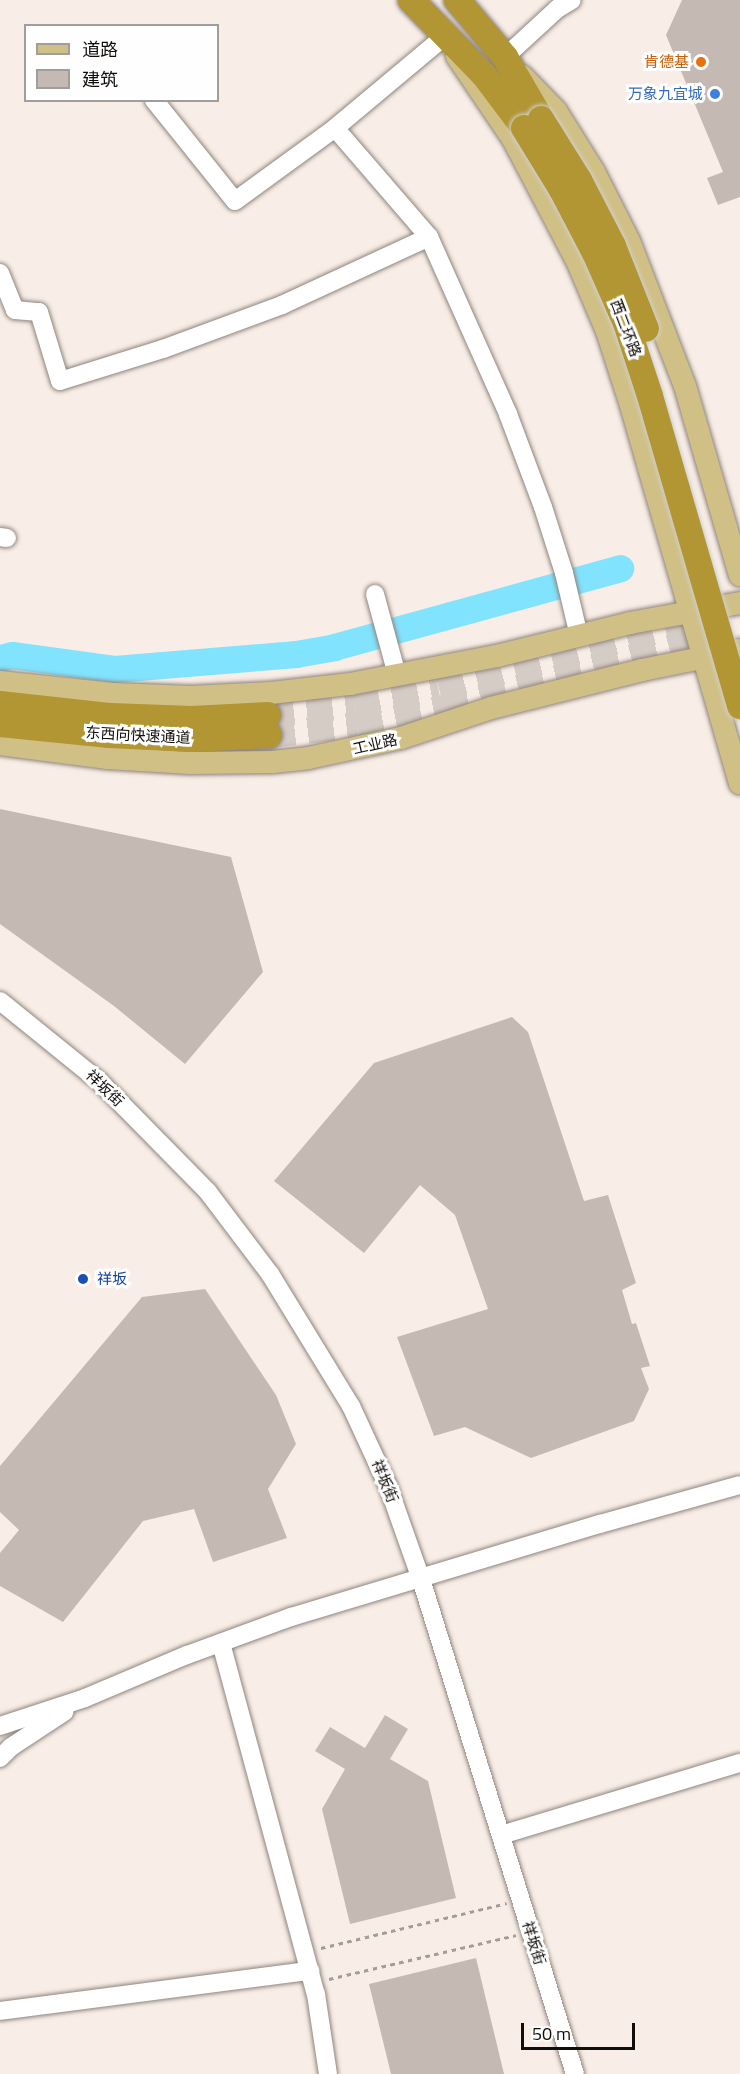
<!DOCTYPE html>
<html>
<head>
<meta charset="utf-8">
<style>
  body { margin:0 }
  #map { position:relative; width:740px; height:2074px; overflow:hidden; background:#f9eee7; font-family:"Titillium Web","Noto Sans SC",sans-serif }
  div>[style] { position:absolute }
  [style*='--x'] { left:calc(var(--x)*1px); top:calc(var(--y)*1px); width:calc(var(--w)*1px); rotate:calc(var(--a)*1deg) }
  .river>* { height:27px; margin:-13.5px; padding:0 13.5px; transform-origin:13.5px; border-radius:13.5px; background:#82e3fe }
  .building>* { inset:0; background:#c5bab3 }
  .highway-tunnel>* { height:26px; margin-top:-13px; transform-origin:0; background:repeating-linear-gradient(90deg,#d6ccc6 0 26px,transparent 0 39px) }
  .path>* { height:3px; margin-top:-1.5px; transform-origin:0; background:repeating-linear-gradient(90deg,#a49c97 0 4.5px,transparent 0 9px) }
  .roads { filter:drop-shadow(0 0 2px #8e847e) drop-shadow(0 0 2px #8e847e) }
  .minor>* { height:18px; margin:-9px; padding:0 9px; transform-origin:9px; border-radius:9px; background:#fff }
  .major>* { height:22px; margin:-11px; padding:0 11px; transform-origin:11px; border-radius:11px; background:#d1c085 }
  .highway>* { height:26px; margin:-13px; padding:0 13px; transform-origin:13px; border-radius:13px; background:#b29633 }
  .bridges { filter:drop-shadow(0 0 2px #cfcfce) drop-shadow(0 0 2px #cfcfce) }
  .highway-bridge>* { height:26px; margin:-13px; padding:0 13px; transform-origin:13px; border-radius:13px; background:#b29633 }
  .dots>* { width:16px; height:16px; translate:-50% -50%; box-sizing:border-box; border:3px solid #fefefe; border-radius:50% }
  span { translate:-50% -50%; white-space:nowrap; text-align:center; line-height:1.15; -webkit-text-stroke:6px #fefefe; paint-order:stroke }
  .food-label { font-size:15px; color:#c56008 }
  .right { translate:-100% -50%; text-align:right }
  .shop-label { font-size:15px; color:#366cbe }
  .street-label { font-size:15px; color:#110d0b }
  .transit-label { font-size:15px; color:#164399 }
  .left { translate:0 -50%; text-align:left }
  .legend { position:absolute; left:24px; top:24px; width:195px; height:78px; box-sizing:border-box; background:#fefefe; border:2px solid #9f9e9d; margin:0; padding:8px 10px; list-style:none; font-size:18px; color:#110d0b }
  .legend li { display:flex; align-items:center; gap:12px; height:30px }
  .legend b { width:30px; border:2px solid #9f9e9d }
  .scale { position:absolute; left:521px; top:2023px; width:114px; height:27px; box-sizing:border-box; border:3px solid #110d0b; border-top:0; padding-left:8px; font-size:18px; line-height:21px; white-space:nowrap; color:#110d0b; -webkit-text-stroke:4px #fefefe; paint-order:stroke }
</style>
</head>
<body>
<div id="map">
  <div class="river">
    <div style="--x:0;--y:658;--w:12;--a:-14"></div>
    <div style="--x:12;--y:655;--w:103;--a:7.8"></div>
    <div style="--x:114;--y:669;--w:183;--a:-4.7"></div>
    <div style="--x:296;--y:654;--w:39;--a:-10"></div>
    <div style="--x:334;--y:647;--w:297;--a:-15.4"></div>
  </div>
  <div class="building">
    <div style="clip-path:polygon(682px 0,740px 0,740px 197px,718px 205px,707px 178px,723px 172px,666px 35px)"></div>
    <div style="clip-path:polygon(0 809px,231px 857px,263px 972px,185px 1064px,114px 1006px,0 924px)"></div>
    <div style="clip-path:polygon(512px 1017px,528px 1032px,584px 1201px,608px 1195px,636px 1283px,622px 1290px,632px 1324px,636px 1323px,650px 1366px,641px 1368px,649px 1389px,634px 1421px,531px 1458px,465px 1427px,434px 1436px,397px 1337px,488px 1309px,455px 1215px,420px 1185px,364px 1253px,274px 1181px,374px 1063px)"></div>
    <div style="clip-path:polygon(205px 1289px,276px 1395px,296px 1444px,268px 1489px,287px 1538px,213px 1562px,194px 1509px,143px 1521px,63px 1622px,0 1586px,0 1553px,19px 1530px,0 1512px,0 1466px,142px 1297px)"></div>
    <div style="clip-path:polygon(385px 1715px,408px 1729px,390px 1759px,428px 1781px,456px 1898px,350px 1924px,322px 1809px,345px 1769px,315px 1751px,330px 1727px,365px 1748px)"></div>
    <div style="clip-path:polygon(476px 1958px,504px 2074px,391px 2074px,369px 1984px)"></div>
  </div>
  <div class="highway-tunnel">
    <div style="--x:268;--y:715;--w:87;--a:-6.6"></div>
    <div style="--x:354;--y:705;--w:86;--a:-10.7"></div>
    <div style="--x:439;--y:689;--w:275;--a:-14.9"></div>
    <div style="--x:269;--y:735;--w:89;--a:-6.5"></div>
    <div style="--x:357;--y:725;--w:88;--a:-11.2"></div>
    <div style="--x:443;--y:708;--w:307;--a:-14.9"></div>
  </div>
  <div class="path">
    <div style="--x:321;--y:1948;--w:191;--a:-13.6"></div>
    <div style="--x:329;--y:1979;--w:192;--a:-13.2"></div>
  </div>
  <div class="roads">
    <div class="minor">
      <div style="--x:505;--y:57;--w:71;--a:-42.7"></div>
      <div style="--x:557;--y:9;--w:17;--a:-31"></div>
      <div style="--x:154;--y:100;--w:129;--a:51.3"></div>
      <div style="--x:235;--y:201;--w:124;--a:-36.1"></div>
      <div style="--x:429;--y:237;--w:144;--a:-130.8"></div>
      <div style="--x:335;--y:128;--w:143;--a:-39.9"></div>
      <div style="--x:0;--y:273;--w:40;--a:68"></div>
      <div style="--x:15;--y:310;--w:24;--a:5"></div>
      <div style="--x:39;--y:312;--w:72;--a:73.1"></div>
      <div style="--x:60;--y:381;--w:108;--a:-17.3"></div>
      <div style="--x:163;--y:349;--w:127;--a:-20.3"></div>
      <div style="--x:282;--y:305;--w:162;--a:-24.8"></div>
      <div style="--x:429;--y:237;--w:194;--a:65.9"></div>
      <div style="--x:508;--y:414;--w:99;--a:69.4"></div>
      <div style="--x:543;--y:507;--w:69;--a:72.3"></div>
      <div style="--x:564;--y:573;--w:65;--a:76.6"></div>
      <div style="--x:0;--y:537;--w:7;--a:8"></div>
      <div style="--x:375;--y:594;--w:84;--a:74.8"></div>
      <div style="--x:0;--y:1001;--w:129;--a:39"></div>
      <div style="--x:100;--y:1082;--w:154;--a:45.5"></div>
      <div style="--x:208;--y:1192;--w:103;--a:52.9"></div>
      <div style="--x:270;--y:1274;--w:155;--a:58.5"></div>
      <div style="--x:351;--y:1406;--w:88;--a:65.2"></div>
      <div style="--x:388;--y:1486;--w:99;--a:70.5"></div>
      <div style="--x:421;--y:1579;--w:518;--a:72.72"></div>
      <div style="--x:221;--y:1643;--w:364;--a:74.9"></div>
      <div style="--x:316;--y:1994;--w:81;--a:81.5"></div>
      <div style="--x:0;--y:1726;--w:89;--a:-18.2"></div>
      <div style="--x:85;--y:1698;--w:111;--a:-22.9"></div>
      <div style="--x:187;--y:1655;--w:111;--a:-20.1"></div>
      <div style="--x:291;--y:1617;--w:323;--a:-16.8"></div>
      <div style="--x:600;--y:1524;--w:145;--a:-15.6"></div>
      <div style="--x:0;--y:1758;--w:16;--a:-45"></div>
      <div style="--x:11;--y:1747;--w:64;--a:-33.4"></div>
      <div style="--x:501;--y:1835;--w:250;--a:-16.8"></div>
      <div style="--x:0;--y:2011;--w:313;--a:-7.4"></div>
    </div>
    <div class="major">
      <div style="--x:457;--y:56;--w:100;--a:56"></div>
      <div style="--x:513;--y:139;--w:140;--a:62.3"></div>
      <div style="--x:578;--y:263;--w:74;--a:66.9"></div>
      <div style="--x:607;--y:331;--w:75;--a:72.1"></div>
      <div style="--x:630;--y:402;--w:397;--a:73.9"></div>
      <div style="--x:522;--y:76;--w:49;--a:45.8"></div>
      <div style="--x:556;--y:111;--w:72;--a:58.1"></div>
      <div style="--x:594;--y:172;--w:77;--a:63.1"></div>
      <div style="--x:629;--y:241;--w:155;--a:68.9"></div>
      <div style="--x:685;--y:386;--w:197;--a:73.8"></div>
      <div style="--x:0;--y:682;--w:113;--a:6.1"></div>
      <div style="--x:112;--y:694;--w:79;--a:2.2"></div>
      <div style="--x:191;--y:697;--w:80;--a:-2.9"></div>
      <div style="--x:271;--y:693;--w:80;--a:-6.5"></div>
      <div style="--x:350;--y:684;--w:150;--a:-10.8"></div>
      <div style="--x:497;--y:656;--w:137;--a:-13.9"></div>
      <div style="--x:630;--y:623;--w:112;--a:-10.3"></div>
      <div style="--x:0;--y:744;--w:109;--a:7.4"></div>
      <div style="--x:108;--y:758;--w:82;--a:3.5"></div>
      <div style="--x:190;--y:763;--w:82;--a:-0.7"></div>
      <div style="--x:272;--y:762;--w:36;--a:-6"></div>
      <div style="--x:308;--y:758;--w:95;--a:-12.1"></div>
      <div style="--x:401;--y:738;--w:95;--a:-18.4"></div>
      <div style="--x:491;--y:708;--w:156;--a:-14.1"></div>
      <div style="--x:642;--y:670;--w:100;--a:-11.5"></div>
    </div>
    <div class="highway">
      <div style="--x:411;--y:0;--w:105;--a:45.8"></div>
      <div style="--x:484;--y:75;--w:66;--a:53"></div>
      <div style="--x:457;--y:0;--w:75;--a:49.9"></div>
      <div style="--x:505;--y:57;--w:72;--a:59.9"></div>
      <div style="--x:0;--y:704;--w:112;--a:6.2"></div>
      <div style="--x:111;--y:716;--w:81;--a:2.1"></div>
      <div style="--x:192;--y:719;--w:76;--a:-3"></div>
      <div style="--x:0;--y:724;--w:110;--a:5.8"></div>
      <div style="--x:109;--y:735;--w:83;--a:2.8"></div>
      <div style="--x:192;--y:739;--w:77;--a:-3"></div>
    </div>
  </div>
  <div class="bridges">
    <div class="highway-bridge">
      <div style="--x:541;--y:119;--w:72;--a:58.1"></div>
      <div style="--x:579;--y:180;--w:74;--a:62.7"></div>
      <div style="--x:613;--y:246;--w:89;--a:68.3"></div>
      <div style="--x:524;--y:128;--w:73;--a:58.5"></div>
      <div style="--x:562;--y:190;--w:71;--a:62.4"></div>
      <div style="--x:595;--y:253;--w:77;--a:66.1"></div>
      <div style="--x:626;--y:323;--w:77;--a:71.8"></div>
      <div style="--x:650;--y:396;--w:323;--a:73.8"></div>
    </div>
  </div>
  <div class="dots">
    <div style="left:701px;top:62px;background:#e8710a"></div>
    <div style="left:715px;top:94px;background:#3f7fe0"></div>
    <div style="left:83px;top:1279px;background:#1a4fb4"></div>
  </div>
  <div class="food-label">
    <span class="right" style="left:689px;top:62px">肯德基</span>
  </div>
  <div class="shop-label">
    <span class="right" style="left:703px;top:94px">万象九宜城</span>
  </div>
  <div class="street-label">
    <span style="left:626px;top:328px;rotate:69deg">西二环路</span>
    <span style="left:138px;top:735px;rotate:3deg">东西向快速通道</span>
    <span style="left:375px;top:744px;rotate:-13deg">工业路</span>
    <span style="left:105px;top:1088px;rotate:44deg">祥坂街</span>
    <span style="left:385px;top:1481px;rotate:68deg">祥坂街</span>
    <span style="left:534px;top:1943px;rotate:73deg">祥坂街</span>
  </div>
  <div class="transit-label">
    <span class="left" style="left:97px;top:1279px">祥坂</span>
  </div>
  <ul class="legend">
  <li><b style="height:8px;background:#d1c085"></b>道路</li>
  <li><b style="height:16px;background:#c5bab3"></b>建筑</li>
  </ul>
  <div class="scale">50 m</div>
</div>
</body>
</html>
